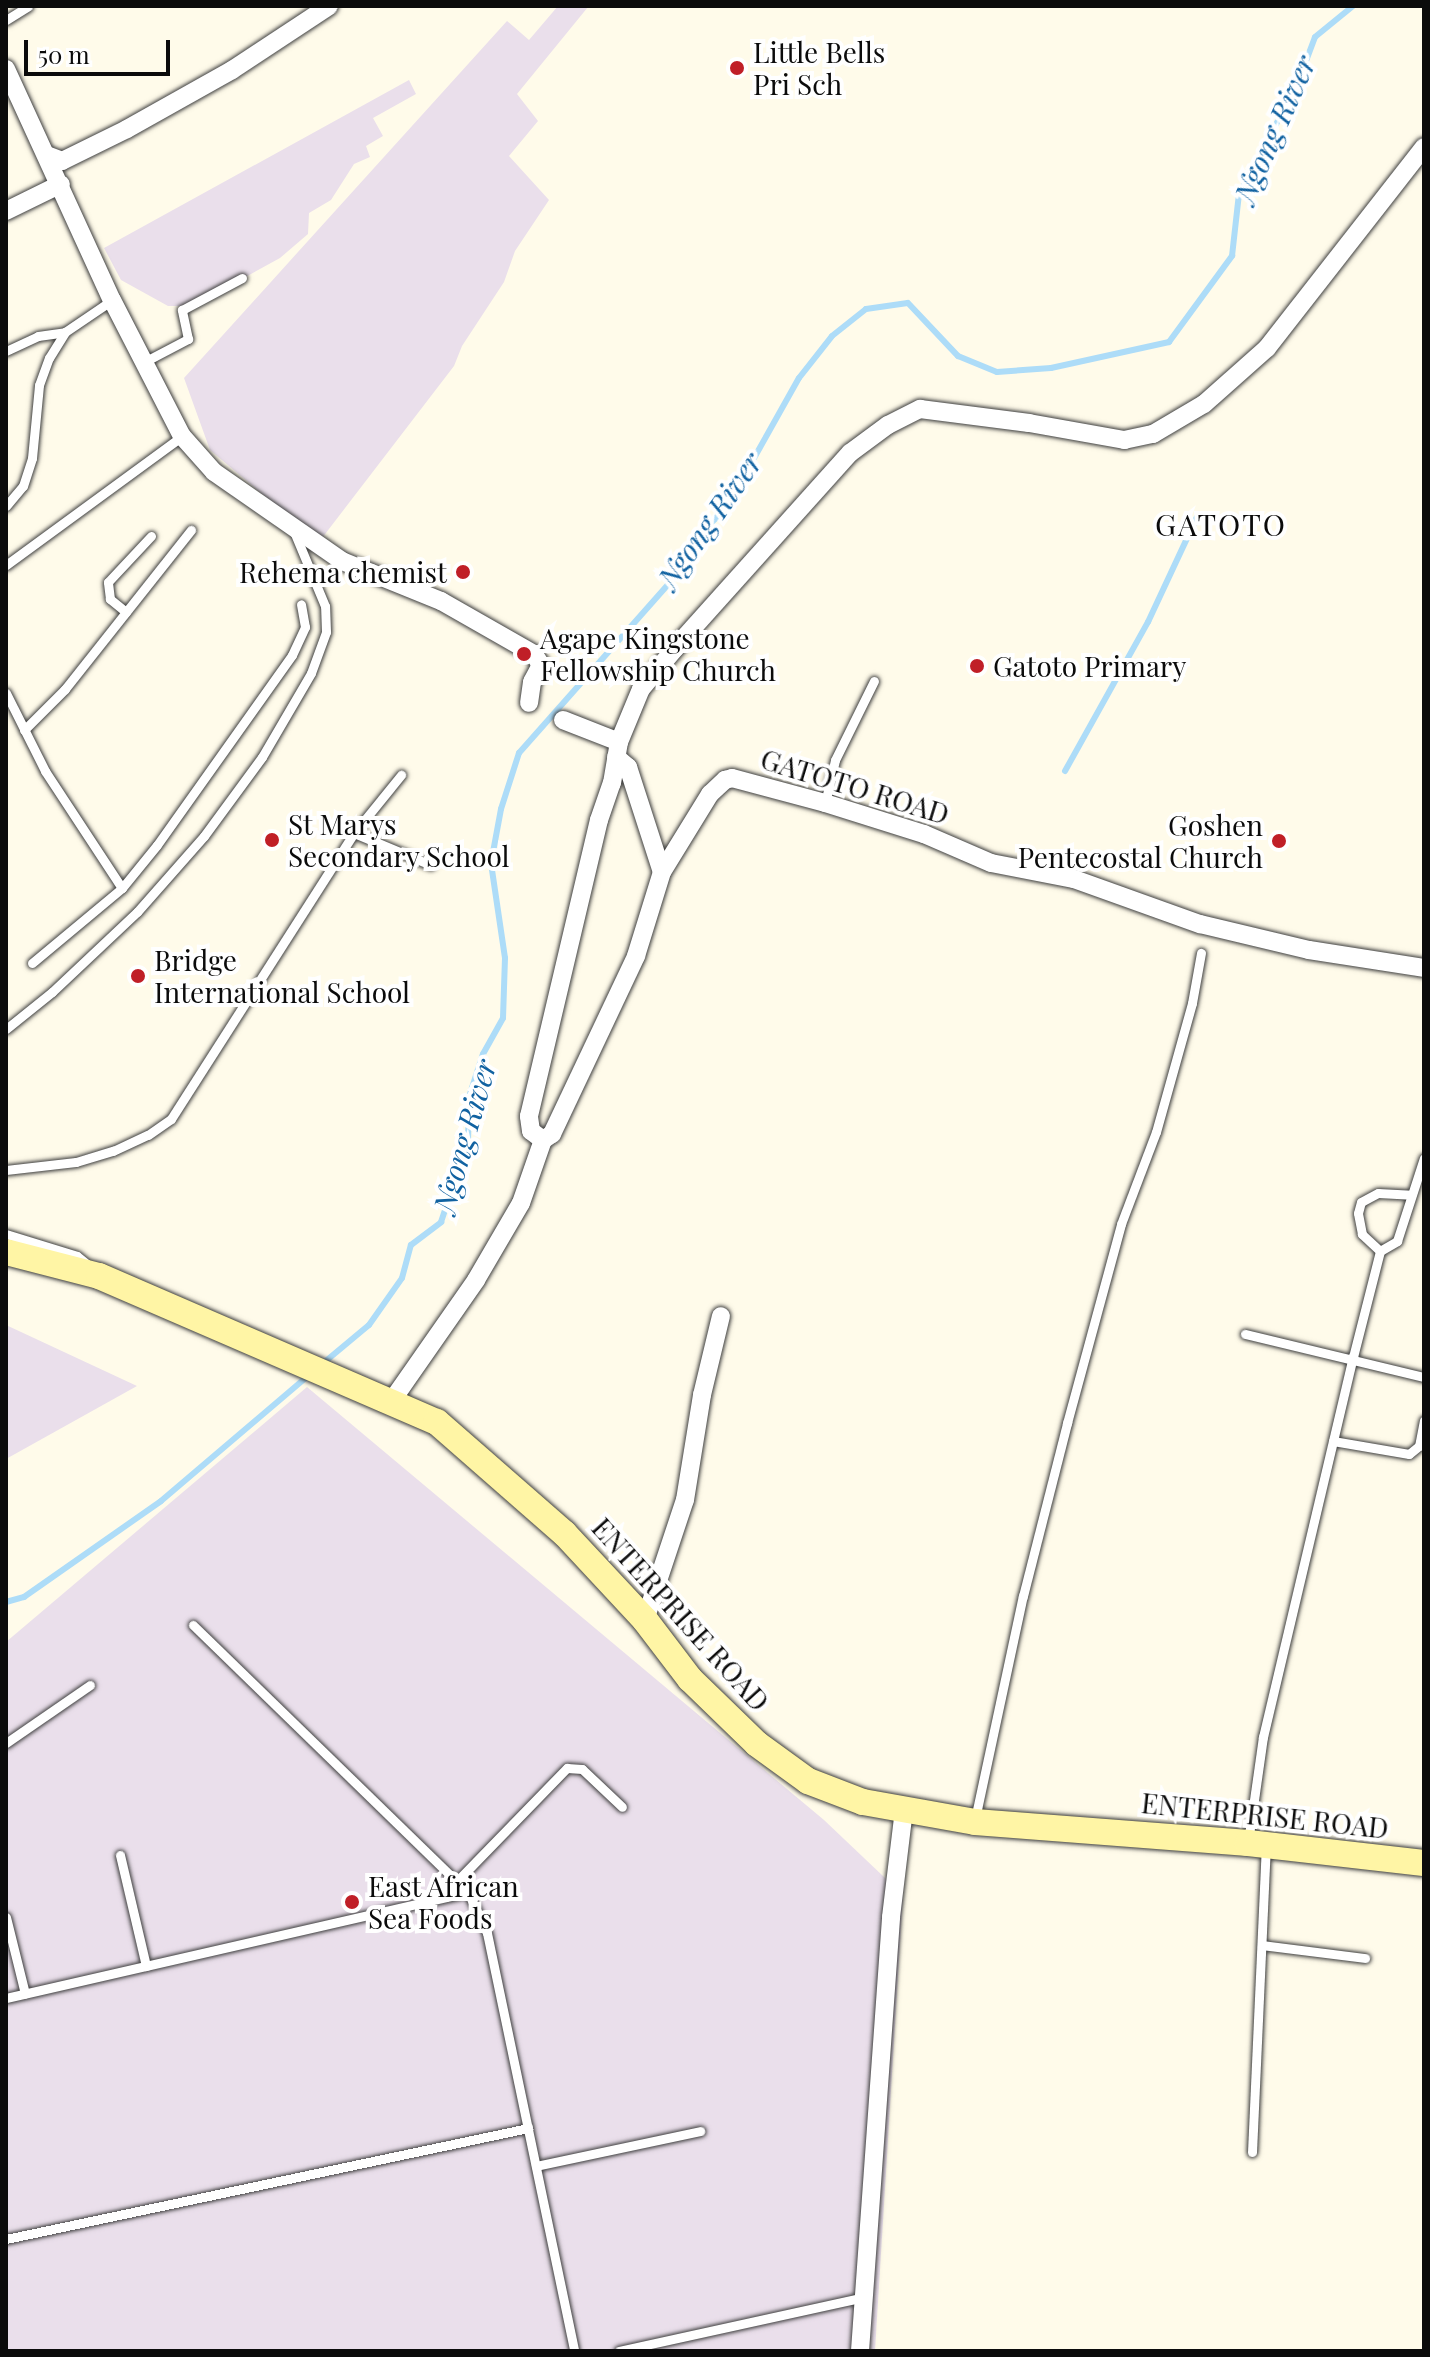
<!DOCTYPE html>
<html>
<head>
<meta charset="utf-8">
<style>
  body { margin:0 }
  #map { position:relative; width:1430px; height:2357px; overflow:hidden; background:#fffbea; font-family:"Playfair Display",serif }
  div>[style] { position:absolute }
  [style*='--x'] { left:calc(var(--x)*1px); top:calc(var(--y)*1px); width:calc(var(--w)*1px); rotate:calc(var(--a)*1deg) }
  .industrial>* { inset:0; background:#eadfeb }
  .stream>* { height:6px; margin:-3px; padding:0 3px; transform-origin:3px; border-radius:3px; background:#addcf8 }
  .roads { filter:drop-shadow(0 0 2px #3e3e3e) drop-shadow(0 0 2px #3e3e3e) }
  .service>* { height:9px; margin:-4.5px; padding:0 4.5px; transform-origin:4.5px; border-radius:4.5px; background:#fff }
  .minor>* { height:18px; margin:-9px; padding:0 9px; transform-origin:9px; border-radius:9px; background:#fff }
  .secondary>* { height:26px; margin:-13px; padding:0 13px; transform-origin:13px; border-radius:13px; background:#fff5a5 }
  .dots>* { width:22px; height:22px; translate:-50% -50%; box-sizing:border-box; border:4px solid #fff; border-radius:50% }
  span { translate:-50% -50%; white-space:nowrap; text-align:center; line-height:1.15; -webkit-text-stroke:8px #fff; paint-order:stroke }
  .poi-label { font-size:28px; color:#0b0b0b }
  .left { translate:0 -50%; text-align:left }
  .right { translate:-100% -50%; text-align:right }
  .street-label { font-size:28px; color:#0b0b0b }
  .water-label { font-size:30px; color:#1162a1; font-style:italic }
  .neighbourhood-label { font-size:30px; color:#0b0b0b; letter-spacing:2px }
  .frame { position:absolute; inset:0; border:8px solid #0b0b0b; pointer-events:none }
  .scale { position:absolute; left:24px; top:40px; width:146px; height:36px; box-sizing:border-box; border:4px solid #0b0b0b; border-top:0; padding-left:10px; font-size:24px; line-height:28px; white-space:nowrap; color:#0b0b0b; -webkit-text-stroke:6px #fff; paint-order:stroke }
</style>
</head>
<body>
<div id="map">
  <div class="industrial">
    <div style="clip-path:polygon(558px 6px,588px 7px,517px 94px,538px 121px,509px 156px,549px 200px,515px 251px,504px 282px,462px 346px,454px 366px,319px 542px,210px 450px,184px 378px,507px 21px,529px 40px)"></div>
    <div style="clip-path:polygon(409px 80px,416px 94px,373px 118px,383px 136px,366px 146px,370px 157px,354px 164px,331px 200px,309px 213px,308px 234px,280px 258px,193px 306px,168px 306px,121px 280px,104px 248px)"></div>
    <div style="clip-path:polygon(6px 1325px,137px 1386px,6px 1459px)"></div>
    <div style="clip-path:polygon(307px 1387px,824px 1820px,903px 1895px,875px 2351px,6px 2351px,6px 1642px)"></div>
  </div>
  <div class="stream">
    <div style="--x:1065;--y:771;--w:171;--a:-60.9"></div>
    <div style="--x:1148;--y:622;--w:116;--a:-65"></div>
    <div style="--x:321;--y:1365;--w:62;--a:-39.8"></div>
    <div style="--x:369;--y:1325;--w:57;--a:-54.9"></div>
    <div style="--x:402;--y:1278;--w:34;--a:-75"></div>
    <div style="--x:411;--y:1245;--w:38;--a:-37"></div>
    <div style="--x:441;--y:1222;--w:84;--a:-71.4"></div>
    <div style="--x:468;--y:1142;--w:45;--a:-88.7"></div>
    <div style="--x:469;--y:1097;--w:45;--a:-72"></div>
    <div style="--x:483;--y:1054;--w:41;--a:-60.9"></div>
    <div style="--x:503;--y:1018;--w:60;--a:-88.1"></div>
    <div style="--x:505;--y:958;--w:96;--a:-98.4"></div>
    <div style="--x:491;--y:863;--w:55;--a:-79.5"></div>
    <div style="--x:501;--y:809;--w:59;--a:-72.2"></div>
    <div style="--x:519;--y:753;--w:231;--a:-48.5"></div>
    <div style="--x:672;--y:580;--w:46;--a:-61.2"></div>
    <div style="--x:694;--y:540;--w:31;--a:-45"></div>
    <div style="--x:716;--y:518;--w:61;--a:-57.1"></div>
    <div style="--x:749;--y:467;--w:102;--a:-60.7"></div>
    <div style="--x:799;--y:378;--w:53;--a:-51.8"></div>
    <div style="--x:832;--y:336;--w:43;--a:-38.5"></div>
    <div style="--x:866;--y:309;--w:42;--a:-8.1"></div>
    <div style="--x:908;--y:303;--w:73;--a:46.7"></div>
    <div style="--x:958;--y:356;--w:42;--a:22.3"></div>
    <div style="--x:997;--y:372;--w:54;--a:-4.2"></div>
    <div style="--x:1051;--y:368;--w:121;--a:-12.4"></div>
    <div style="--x:1169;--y:342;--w:107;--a:-53.8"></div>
    <div style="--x:1232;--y:256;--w:62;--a:-83.6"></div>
    <div style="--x:1239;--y:194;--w:123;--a:-62"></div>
    <div style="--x:1297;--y:85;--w:51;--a:-69.4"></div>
    <div style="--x:1315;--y:37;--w:49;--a:-39.2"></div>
    <div style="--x:6;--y:1602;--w:19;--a:-16"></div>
    <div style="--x:24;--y:1597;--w:167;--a:-35"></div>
    <div style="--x:161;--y:1501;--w:194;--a:-40.4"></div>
  </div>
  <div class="roads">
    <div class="service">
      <div style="--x:6;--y:20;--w:26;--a:-32"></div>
      <div style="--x:6;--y:351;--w:35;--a:-25"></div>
      <div style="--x:38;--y:336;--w:27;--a:-8"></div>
      <div style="--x:144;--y:362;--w:50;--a:-27.6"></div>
      <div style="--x:188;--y:339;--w:30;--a:-102"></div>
      <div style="--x:182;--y:310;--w:68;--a:-28.1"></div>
      <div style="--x:6;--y:506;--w:26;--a:-50"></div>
      <div style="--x:23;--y:486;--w:29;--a:-72"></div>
      <div style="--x:32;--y:458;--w:73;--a:-84.5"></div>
      <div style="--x:39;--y:385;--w:29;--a:-70"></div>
      <div style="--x:49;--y:358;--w:31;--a:-58"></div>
      <div style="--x:65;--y:332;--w:57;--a:-34.2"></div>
      <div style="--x:6;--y:565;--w:218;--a:-36.2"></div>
      <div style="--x:126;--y:612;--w:21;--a:-141"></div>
      <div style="--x:110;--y:599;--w:17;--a:-97"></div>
      <div style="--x:108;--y:582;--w:63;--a:-46.9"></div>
      <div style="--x:6;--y:693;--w:87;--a:63.4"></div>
      <div style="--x:45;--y:771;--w:140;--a:56.7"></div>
      <div style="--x:24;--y:730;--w:58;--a:-45"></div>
      <div style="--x:65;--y:689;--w:203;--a:-51.6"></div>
      <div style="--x:825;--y:803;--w:44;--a:-76.9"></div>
      <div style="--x:835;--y:760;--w:88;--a:-63.7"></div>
      <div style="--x:354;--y:833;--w:83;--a:22.6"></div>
      <div style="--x:32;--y:963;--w:117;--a:-39.8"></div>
      <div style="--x:122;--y:888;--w:55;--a:-50.9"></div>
      <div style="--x:157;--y:845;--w:233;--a:-54.6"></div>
      <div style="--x:292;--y:655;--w:31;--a:-65"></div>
      <div style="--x:305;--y:627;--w:23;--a:-100"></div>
      <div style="--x:6;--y:1029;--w:59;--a:-38.8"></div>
      <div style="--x:52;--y:992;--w:117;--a:-43.3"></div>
      <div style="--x:137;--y:912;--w:101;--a:-48.6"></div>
      <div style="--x:204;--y:836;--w:98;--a:-53.7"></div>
      <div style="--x:262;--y:757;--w:97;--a:-59.7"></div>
      <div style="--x:311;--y:673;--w:44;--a:-69.9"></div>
      <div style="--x:326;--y:632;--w:26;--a:-92"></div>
      <div style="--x:325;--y:606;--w:78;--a:-112.6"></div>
      <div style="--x:6;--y:1170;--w:70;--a:-6.5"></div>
      <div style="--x:76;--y:1162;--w:39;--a:-17"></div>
      <div style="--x:113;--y:1151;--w:38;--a:-25"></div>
      <div style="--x:148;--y:1135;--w:28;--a:-35"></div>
      <div style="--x:171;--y:1119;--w:340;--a:-57.4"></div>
      <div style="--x:354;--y:833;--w:75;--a:-51"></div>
      <div style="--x:6;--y:1234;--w:74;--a:17.2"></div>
      <div style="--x:77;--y:1256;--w:14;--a:39"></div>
      <div style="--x:1380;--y:1251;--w:25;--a:-137"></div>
      <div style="--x:1362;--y:1234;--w:21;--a:-101"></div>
      <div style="--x:1358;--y:1213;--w:11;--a:-75"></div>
      <div style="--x:1361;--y:1202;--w:19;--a:-28"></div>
      <div style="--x:1378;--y:1193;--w:33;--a:3"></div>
      <div style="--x:1245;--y:1334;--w:184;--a:13.5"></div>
      <div style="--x:1333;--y:1441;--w:77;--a:9.7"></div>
      <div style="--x:1409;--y:1454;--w:13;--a:-39"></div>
      <div style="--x:1419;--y:1446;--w:26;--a:-79"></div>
      <div style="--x:193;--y:1625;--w:383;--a:44.2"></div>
      <div style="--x:468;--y:1892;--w:45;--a:65.1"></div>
      <div style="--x:487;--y:1933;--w:427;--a:78.2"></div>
      <div style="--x:6;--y:1743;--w:102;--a:-34.6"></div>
      <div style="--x:975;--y:1819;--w:228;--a:-77.9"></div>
      <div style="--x:1023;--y:1596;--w:179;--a:-75.7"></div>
      <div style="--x:1067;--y:1423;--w:206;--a:-74.8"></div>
      <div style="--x:1121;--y:1224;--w:98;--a:-69.2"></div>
      <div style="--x:1156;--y:1132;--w:134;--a:-74.4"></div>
      <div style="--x:1192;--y:1003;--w:51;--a:-79.8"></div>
      <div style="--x:1248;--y:1842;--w:106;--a:-81.9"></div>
      <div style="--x:1263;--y:1737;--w:391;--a:-76.7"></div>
      <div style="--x:1353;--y:1357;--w:109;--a:-75.7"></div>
      <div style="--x:1380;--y:1251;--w:20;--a:-30"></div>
      <div style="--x:1397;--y:1241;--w:87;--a:-72"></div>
      <div style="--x:120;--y:1855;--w:114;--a:76.8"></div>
      <div style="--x:457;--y:1881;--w:158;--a:-45.8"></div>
      <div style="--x:567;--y:1768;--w:15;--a:4"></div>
      <div style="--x:582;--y:1769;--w:55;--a:43.5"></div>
      <div style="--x:6;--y:1917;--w:79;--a:76.1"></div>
      <div style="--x:1262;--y:1945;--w:104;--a:7.2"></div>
      <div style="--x:6;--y:1998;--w:474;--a:-12.9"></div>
      <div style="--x:1252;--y:2152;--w:305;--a:-87.4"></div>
      <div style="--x:536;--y:2166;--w:168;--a:-12"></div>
      <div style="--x:6;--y:2239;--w:534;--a:-12"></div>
      <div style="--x:619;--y:2351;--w:251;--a:-12.4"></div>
    </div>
    <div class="minor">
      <div style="--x:6;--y:69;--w:254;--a:65.4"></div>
      <div style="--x:112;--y:300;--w:153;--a:62.8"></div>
      <div style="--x:182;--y:436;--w:48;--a:48.4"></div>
      <div style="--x:214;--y:472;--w:156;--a:34.8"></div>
      <div style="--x:342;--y:561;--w:107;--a:22"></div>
      <div style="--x:441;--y:601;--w:107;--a:29.7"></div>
      <div style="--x:534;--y:654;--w:13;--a:58"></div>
      <div style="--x:541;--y:665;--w:19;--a:118"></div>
      <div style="--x:532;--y:682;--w:21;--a:98"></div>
      <div style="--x:49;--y:156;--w:14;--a:21"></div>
      <div style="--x:62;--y:161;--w:72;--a:-26.2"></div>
      <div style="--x:127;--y:129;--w:120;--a:-29.3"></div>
      <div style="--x:232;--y:70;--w:116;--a:-33.4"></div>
      <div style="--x:6;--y:211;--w:61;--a:-26.1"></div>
      <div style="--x:563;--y:720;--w:60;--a:21.4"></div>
      <div style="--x:616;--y:757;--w:16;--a:40"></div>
      <div style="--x:628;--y:767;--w:110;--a:72.1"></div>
      <div style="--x:543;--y:1140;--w:15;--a:-143"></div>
      <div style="--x:531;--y:1131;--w:15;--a:-98"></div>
      <div style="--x:529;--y:1116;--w:304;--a:-76.7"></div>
      <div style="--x:599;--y:820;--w:39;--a:-71"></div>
      <div style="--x:612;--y:783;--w:42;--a:-80.3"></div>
      <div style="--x:619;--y:742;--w:57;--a:-67.5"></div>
      <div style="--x:641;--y:689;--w:65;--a:-50"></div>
      <div style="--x:683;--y:639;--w:250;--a:-48.1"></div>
      <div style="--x:850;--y:453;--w:47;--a:-36.4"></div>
      <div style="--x:888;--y:425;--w:36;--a:-27"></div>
      <div style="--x:920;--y:409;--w:110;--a:7.3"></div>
      <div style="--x:1029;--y:423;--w:97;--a:10.1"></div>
      <div style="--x:1124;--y:440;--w:30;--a:-12"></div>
      <div style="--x:1153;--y:434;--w:59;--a:-30.5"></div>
      <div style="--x:1204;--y:404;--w:84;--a:-41.6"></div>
      <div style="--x:1267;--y:348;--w:255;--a:-52"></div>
      <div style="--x:391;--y:1402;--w:149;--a:-55.1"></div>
      <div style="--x:476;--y:1280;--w:89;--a:-59.7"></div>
      <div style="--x:521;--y:1203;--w:67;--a:-70.8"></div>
      <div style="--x:543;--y:1140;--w:11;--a:-34"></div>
      <div style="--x:552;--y:1134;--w:197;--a:-64.7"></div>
      <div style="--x:636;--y:956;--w:88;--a:-72.8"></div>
      <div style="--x:662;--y:872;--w:92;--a:-58.4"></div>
      <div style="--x:710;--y:794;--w:21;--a:-43"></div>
      <div style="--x:725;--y:780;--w:7;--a:-16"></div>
      <div style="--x:732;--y:778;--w:96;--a:15"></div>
      <div style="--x:825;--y:803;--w:104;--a:17.4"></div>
      <div style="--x:924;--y:834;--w:73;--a:23.4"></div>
      <div style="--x:991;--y:863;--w:85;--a:10.9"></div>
      <div style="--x:1074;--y:879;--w:134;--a:19.7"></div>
      <div style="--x:1200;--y:924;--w:112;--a:13.4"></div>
      <div style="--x:1309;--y:950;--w:116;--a:8.9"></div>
      <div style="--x:645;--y:1620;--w:126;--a:-71.6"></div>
      <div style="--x:685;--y:1500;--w:106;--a:-80.8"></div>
      <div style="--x:702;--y:1395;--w:81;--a:-76.5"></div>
      <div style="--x:860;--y:2351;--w:435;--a:-85.9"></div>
      <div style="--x:891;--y:1917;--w:109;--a:-83.1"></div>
    </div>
    <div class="secondary">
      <div style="--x:6;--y:1252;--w:96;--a:14.5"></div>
      <div style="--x:99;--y:1276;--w:368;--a:23.4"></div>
      <div style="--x:437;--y:1422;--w:169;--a:41.2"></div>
      <div style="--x:564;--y:1533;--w:119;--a:47"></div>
      <div style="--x:645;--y:1620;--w:74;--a:52.7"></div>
      <div style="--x:690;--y:1679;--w:93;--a:44.1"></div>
      <div style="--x:757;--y:1744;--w:63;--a:36"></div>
      <div style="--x:808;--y:1781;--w:59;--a:20.9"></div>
      <div style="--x:863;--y:1802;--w:114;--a:10.1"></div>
      <div style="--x:975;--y:1822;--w:274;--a:4.4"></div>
      <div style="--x:1248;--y:1843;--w:177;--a:6.5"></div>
    </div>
  </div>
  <div class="dots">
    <div style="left:737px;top:68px;background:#c01f27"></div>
    <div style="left:463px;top:572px;background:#c01f27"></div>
    <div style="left:524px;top:654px;background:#c01f27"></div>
    <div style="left:977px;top:666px;background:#c01f27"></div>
    <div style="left:272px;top:840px;background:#c01f27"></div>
    <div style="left:1279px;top:841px;background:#c01f27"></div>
    <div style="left:138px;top:976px;background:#c01f27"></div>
    <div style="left:352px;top:1902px;background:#c01f27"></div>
  </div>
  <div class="poi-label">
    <span class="left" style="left:753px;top:68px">Little Bells<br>Pri Sch</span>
    <span class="right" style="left:447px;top:572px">Rehema chemist</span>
    <span class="left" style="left:540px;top:654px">Agape Kingstone<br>Fellowship Church</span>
    <span class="left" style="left:993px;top:666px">Gatoto Primary</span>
    <span class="left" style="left:288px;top:840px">St Marys<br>Secondary School</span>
    <span class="right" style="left:1263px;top:841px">Goshen<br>Pentecostal Church</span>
    <span class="left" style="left:154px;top:976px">Bridge<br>International School</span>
    <span class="left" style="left:368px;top:1902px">East African<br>Sea Foods</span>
  </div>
  <div class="street-label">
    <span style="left:855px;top:786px;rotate:17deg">GATOTO ROAD</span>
    <span style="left:681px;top:1614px;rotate:48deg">ENTERPRISE ROAD</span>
    <span style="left:1265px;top:1815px;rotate:6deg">ENTERPRISE ROAD</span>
  </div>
  <div class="water-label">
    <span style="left:1274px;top:129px;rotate:-66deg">Ngong River</span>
    <span style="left:709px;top:520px;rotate:-55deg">Ngong River</span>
    <span style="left:464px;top:1136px;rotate:-74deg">Ngong River</span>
  </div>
  <div class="neighbourhood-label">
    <span style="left:1221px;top:524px">GATOTO</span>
  </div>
  <div class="frame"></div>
  <div class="scale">50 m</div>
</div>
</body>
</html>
